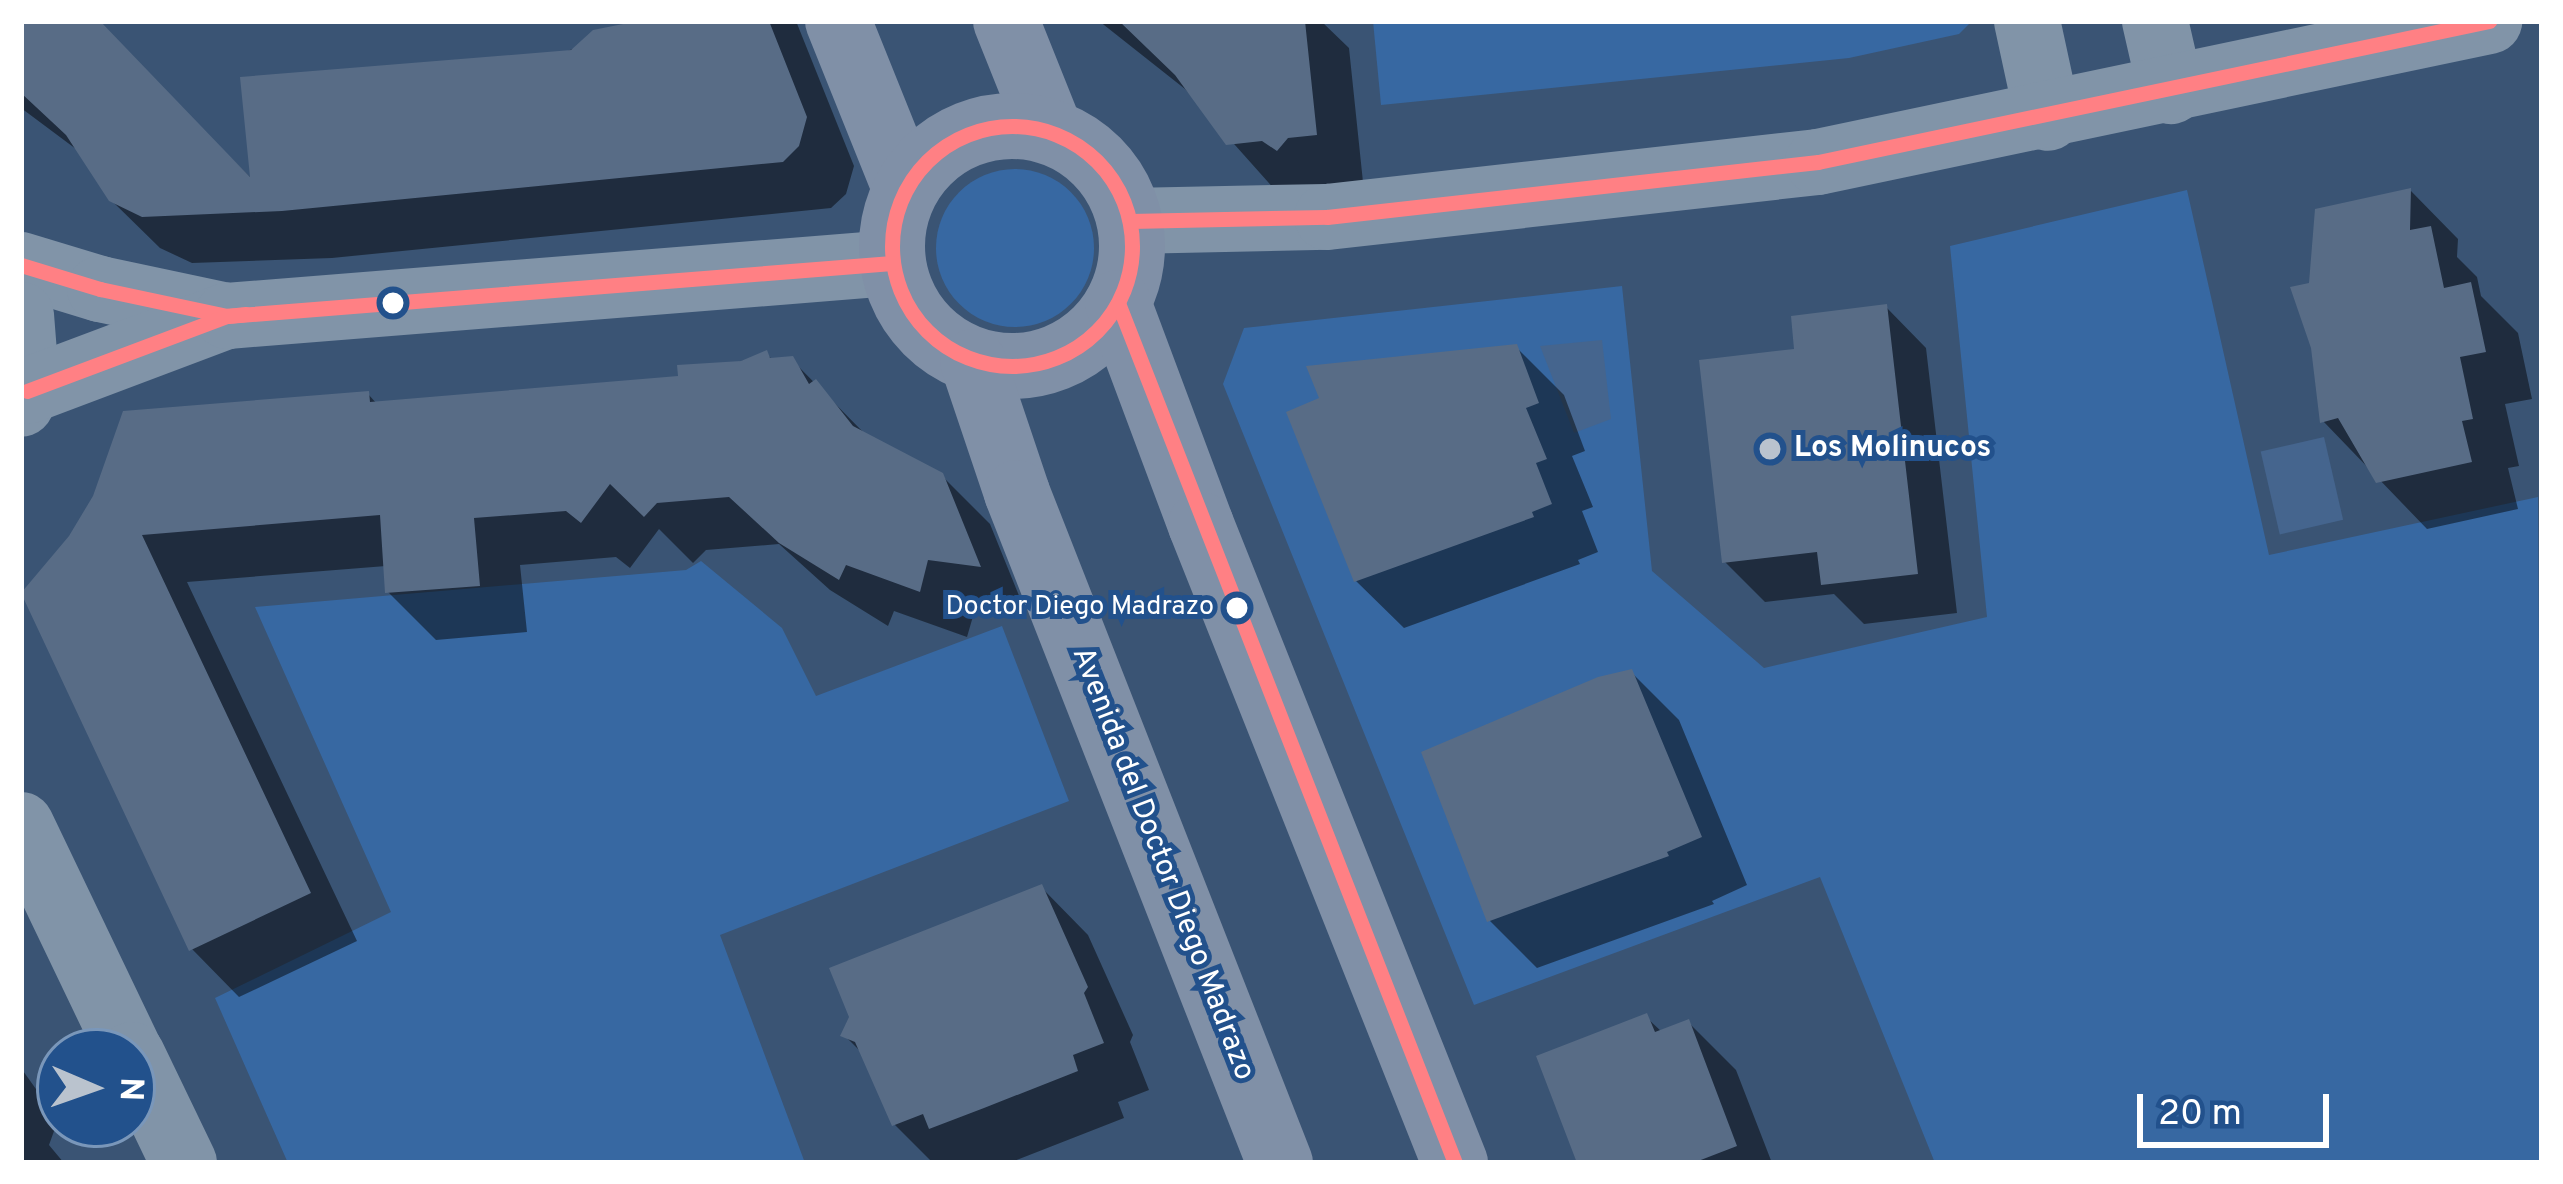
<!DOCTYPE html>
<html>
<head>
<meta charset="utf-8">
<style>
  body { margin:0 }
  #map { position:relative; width:2563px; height:1184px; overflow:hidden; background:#3a5474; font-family:Overpass,sans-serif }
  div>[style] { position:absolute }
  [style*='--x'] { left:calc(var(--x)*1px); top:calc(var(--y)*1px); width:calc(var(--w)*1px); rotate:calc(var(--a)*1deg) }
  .green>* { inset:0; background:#3768a2 }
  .round { border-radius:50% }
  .water>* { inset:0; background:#45658e; transform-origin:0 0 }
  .shadow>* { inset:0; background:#0007 }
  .building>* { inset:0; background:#586c86 }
  .minor>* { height:66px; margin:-33px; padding:0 33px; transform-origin:33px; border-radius:33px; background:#8194a8 }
  .major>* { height:66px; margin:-33px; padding:0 33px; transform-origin:33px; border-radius:33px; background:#8090a7 }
  .major>.ring { margin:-33px; padding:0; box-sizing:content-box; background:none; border:66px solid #8090a7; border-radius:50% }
  .bus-1>* { height:15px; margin:-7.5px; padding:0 7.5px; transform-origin:7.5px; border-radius:7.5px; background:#ff8084 }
  .bus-1>.ring { margin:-7.5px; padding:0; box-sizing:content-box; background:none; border:15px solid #ff8084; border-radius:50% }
  .dots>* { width:33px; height:33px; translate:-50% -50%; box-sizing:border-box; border:6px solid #22518c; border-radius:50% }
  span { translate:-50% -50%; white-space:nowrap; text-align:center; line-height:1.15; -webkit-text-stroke:10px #22518c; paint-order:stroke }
  .bus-label { font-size:27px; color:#fff }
  .right { translate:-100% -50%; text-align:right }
  .poi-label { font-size:30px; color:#fff; font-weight:700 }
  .left { translate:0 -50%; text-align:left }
  .street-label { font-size:30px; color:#fff }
  .frame { position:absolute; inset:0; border:24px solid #fff; pointer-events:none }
  .north { position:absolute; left:36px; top:1028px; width:120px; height:120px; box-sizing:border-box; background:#22518c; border:3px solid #7a97ba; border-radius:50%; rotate:92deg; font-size:33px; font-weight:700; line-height:48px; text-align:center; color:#fff }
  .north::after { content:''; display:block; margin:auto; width:42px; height:54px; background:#bac3ce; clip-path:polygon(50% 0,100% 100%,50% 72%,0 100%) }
  .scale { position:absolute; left:2137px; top:1094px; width:192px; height:54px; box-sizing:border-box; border:6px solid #fff; border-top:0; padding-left:15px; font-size:36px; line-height:42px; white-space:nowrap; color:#fff; -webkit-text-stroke:9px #22518c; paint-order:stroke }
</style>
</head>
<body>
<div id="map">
  <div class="green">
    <div style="clip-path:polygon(1373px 21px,1972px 21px,1959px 34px,1849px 58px,1381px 105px)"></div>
    <div class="round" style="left:936px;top:169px;width:158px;height:158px"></div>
    <div style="clip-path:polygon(2187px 190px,2269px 555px,2538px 497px,2542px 1163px,1935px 1163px,1820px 877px,1474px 1005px,1223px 384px,1244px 328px,1622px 286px,1652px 571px,1764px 668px,1987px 617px,1950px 246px)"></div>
    <div style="clip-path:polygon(701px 561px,782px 628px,816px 696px,1002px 626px,1069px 801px,720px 935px,805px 1163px,288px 1163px,215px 998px,391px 912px,255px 607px,686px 570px)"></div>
  </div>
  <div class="water">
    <div style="clip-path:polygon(1602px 340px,1611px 419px,1574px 433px,1540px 346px)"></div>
    <div style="left:2324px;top:437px;width:85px;height:65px;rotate:77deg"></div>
  </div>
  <div class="shadow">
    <div style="clip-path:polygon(21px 21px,93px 21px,254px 181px,640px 21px,796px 21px,854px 166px,846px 194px,831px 208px,332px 258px,192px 263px,160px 248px,111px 200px,80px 152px,21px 108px)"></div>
    <div style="clip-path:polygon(1099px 21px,1321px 21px,1349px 48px,1363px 182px,1276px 191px,1185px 89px)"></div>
    <div style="clip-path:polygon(2411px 191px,2458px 239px,2457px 257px,2477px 277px,2481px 296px,2518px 333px,2532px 399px,2505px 404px,2519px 466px,2508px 468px,2518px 509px,2427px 529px,2323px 421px,2311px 285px)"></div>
    <div style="clip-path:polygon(1886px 307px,1926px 348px,1957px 613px,1864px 624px,1834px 594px,1765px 602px,1725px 562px,1797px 351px)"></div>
    <div style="clip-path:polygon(1516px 347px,1564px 395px,1585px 451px,1572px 456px,1593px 507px,1582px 511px,1598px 552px,1578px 560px,1580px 564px,1404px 628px,1356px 581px)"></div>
    <div style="clip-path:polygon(766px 354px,773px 360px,791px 359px,868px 437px,941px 475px,990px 524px,1026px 613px,976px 606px,967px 637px,894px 611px,888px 626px,830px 590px,779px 544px,706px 550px,693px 563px,659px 529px,630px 568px,616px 557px,520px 565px,527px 632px,436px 640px,388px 592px,386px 566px,187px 582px,357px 941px,239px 997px,192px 949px,24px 591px,368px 394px,378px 405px,681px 379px)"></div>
    <div style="clip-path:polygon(1631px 672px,1679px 720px,1747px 885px,1712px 901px,1714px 904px,1537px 968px,1489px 920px)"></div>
    <div style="clip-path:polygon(1041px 887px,1088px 935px,1133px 1035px,1130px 1042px,1149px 1090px,1118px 1102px,1124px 1118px,1009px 1163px,933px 1163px,894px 1124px,864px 1055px,844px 1035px)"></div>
    <div style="clip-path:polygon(1646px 1017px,1662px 1032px,1688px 1022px,1736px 1070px,1772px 1163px,1580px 1163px)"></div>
    <div style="clip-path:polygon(21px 1068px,58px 1120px,49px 1145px,64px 1163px,21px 1163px)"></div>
  </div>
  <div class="building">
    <div style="clip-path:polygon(21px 21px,100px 21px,250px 177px,240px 77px,571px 50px,593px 30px,638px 21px,769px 21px,807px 117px,799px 146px,783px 162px,282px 211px,142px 217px,109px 201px,66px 135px,21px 93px)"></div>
    <div style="clip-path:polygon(1119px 21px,1305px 21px,1317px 135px,1288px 138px,1277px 151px,1262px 141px,1226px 145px,1175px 75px)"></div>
    <div style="clip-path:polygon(2411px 188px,2410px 230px,2431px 226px,2444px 288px,2471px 282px,2486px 352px,2460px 357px,2473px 419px,2462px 421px,2472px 462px,2376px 483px,2338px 418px,2320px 423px,2311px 348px,2290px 287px,2309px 283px,2315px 209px)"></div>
    <div style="clip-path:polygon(1887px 304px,1918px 574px,1821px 585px,1817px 552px,1722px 563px,1699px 360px,1794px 349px,1791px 316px)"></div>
    <div style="clip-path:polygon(1517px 344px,1539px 403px,1526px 408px,1547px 459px,1536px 463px,1552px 504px,1532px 512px,1534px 517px,1354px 582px,1286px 412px,1319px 398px,1306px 366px)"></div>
    <div style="clip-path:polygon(767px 350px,770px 358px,793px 356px,809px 384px,816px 379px,853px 426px,943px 473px,981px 567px,928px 560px,920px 592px,846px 565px,839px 580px,779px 543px,729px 497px,657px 503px,644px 517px,610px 484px,581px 523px,566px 511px,474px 518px,480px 586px,385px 593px,380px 515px,142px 535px,311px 893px,189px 951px,21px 593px,69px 536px,93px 496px,123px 411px,369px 391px,370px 402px,678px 376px,677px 365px,741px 361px)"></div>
    <div style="clip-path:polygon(1632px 669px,1702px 837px,1667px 852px,1669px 856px,1487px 922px,1421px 752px,1598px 677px)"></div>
    <div style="clip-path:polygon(1042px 884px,1088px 987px,1084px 993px,1104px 1043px,1073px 1055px,1078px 1071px,984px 1108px,929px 1129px,923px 1114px,892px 1126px,855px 1042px,840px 1036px,849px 1017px,829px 968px)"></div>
    <div style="clip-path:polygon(1647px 1013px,1655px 1032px,1689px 1019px,1737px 1146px,1693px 1163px,1577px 1163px,1536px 1056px)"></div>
  </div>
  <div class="minor">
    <div style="--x:2027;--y:21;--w:99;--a:77.8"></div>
    <div style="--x:2155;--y:21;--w:72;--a:77.1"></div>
    <div style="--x:1130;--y:221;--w:197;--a:-1.2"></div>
    <div style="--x:1327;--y:217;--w:494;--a:-6.4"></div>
    <div style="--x:1818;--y:162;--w:686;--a:-11.87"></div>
    <div style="--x:21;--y:265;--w:83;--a:16.9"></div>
    <div style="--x:100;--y:289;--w:130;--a:12"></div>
    <div style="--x:21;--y:315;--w:76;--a:85.5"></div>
    <div style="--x:27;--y:391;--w:14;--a:115"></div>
    <div style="--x:27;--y:391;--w:214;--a:-20.6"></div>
    <div style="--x:227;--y:316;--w:667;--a:-4.56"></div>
    <div style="--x:21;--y:825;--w:252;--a:64.4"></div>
    <div style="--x:132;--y:1055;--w:120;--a:64.3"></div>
  </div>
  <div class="major">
    <div style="--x:838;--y:21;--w:180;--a:68.1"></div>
    <div style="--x:1006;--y:21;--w:118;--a:68.2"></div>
    <div class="ring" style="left:892px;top:126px;width:174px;height:174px"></div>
    <div style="--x:1118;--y:303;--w:237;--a:69.5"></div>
    <div style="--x:1201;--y:525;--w:687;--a:68.29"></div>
    <div style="--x:973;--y:362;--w:138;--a:71.4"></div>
    <div style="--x:1017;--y:493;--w:720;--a:68.57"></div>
  </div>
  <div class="bus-1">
    <div class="ring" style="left:892px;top:126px;width:225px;height:225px"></div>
    <div style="--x:1130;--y:221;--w:197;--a:-1.2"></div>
    <div style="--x:1327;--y:217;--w:494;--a:-6.4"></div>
    <div style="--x:1818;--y:162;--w:686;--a:-11.87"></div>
    <div style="--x:21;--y:265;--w:83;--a:16.9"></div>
    <div style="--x:100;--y:289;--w:130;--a:12"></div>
    <div style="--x:227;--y:316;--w:19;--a:-6"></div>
    <div style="--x:1118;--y:303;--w:924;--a:68.6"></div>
    <div style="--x:27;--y:391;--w:214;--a:-20.6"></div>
    <div style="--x:227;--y:316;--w:667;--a:-4.56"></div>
  </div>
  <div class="dots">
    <div style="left:393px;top:303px;background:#fff"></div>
    <div style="left:1770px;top:449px;background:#bac3ce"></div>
    <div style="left:1237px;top:608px;background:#fff"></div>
  </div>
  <div class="bus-label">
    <span class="right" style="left:1214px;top:608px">Doctor Diego Madrazo</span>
  </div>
  <div class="poi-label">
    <span class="left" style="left:1794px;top:449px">Los Molinucos</span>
  </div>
  <div class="street-label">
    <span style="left:1162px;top:864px;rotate:69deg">Avenida del Doctor Diego Madrazo</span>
  </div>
  <div class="frame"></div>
  <div class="north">N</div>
  <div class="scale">20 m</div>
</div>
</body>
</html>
